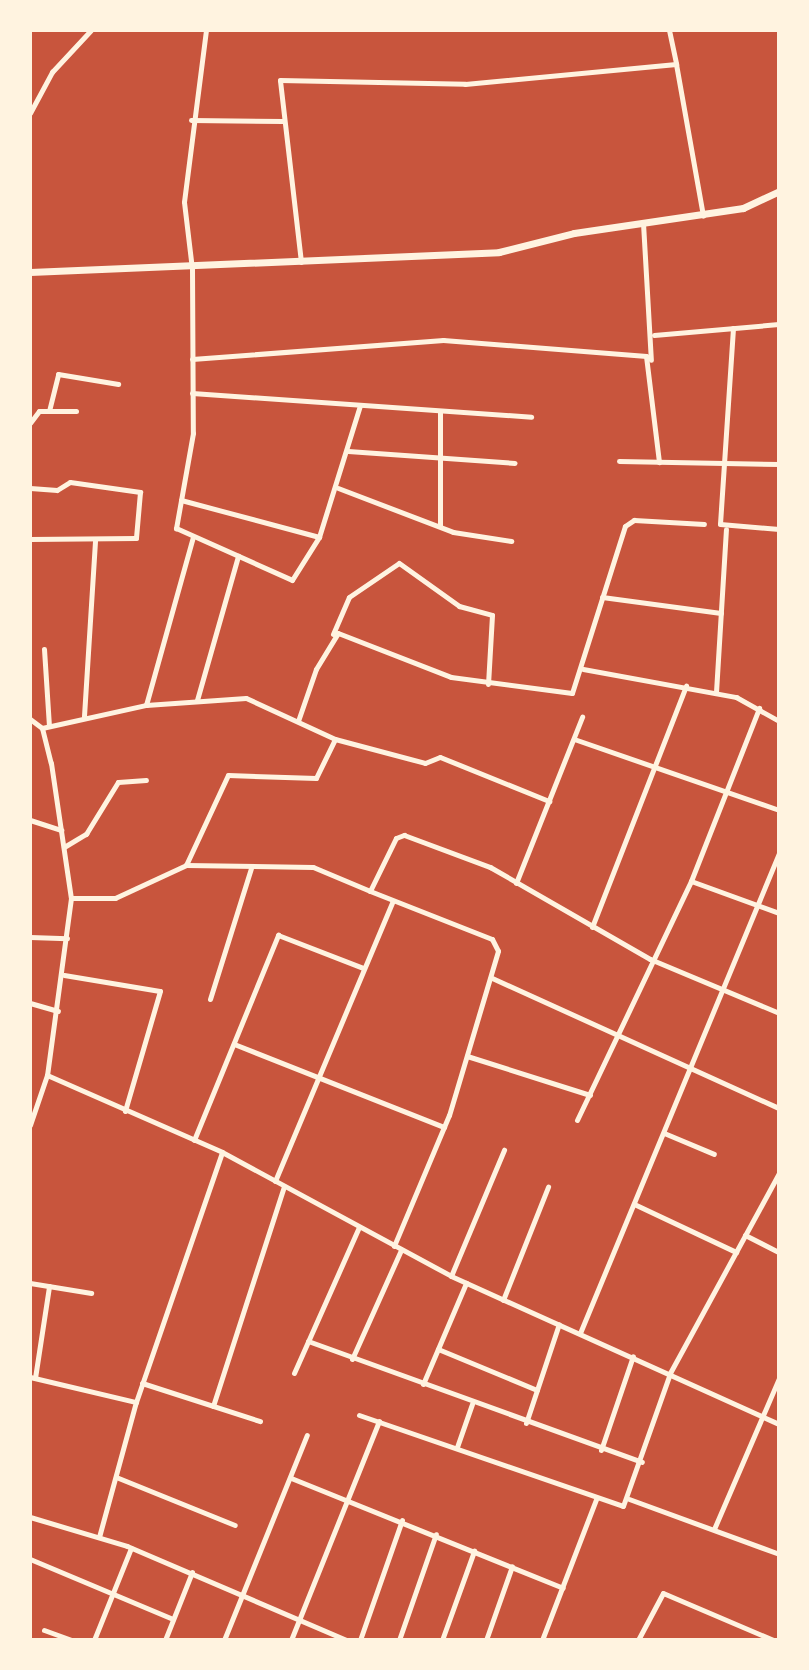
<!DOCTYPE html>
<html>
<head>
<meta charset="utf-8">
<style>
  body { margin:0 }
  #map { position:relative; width:809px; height:1670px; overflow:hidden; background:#c8553d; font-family:Quicksand,sans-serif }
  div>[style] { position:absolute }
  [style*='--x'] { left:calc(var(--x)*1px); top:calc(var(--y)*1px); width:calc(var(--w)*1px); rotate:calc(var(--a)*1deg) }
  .minor>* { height:5px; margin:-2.5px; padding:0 2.5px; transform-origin:2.5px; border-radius:2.5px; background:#fff3e0 }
  .tertiary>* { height:7px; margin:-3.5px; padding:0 3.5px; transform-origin:3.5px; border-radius:3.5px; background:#fff3e0 }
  span { translate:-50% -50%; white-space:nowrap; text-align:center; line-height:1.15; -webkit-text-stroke:7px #fff3e0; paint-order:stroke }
  .frame { position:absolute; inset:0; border:32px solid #fff3e0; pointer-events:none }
</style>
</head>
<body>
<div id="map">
  <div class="minor">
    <div style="--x:206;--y:30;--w:173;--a:97.3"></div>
    <div style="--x:184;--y:202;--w:67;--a:83.2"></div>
    <div style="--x:192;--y:269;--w:164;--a:89.7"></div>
    <div style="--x:193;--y:433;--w:97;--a:100.1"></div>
    <div style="--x:176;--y:528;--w:127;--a:24.1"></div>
    <div style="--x:292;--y:580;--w:51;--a:-57.9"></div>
    <div style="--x:319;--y:537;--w:138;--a:-72.7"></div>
    <div style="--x:669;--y:30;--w:35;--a:78"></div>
    <div style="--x:30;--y:113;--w:47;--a:-61.8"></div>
    <div style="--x:52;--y:72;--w:57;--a:-47.1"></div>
    <div style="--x:191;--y:120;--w:92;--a:0.6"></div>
    <div style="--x:643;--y:223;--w:137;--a:86.7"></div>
    <div style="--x:301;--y:262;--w:183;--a:-96.6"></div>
    <div style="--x:280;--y:80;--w:185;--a:1.2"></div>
    <div style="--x:465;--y:84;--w:212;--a:-5.4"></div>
    <div style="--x:676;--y:64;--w:154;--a:79.9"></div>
    <div style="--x:733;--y:328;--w:196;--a:93.8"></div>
    <div style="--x:720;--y:524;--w:59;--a:4.8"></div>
    <div style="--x:654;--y:335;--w:125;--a:-5"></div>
    <div style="--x:192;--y:359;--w:252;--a:-4.3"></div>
    <div style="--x:443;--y:340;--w:204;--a:4.5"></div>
    <div style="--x:646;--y:356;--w:107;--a:83"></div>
    <div style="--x:192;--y:393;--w:340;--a:4"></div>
    <div style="--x:49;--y:411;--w:38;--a:-76"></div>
    <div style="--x:58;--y:374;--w:61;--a:9.5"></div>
    <div style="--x:440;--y:411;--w:114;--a:90"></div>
    <div style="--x:30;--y:423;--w:15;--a:-53"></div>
    <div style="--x:39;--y:411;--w:37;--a:0"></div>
    <div style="--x:348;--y:451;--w:167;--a:4.1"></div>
    <div style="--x:619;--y:461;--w:160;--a:1.1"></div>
    <div style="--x:30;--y:488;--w:27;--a:4"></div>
    <div style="--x:57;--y:490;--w:15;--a:-32"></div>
    <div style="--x:70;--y:482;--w:71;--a:8.1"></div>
    <div style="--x:140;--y:492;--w:46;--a:95"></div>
    <div style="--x:136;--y:538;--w:106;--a:179.5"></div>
    <div style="--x:338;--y:488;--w:123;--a:20.9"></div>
    <div style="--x:453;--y:532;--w:59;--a:8.8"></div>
    <div style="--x:181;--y:500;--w:143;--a:15"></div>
    <div style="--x:602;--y:597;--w:120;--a:7.7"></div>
    <div style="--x:333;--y:634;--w:40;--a:-66.6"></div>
    <div style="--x:349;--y:597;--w:60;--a:-34.2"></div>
    <div style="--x:399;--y:563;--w:74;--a:35.6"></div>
    <div style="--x:459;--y:606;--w:34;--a:15"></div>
    <div style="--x:492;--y:615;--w:69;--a:93.3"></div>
    <div style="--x:44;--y:649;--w:77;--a:86.3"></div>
    <div style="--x:583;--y:669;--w:156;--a:10.4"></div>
    <div style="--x:736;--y:697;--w:49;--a:29.2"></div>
    <div style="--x:716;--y:692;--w:163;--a:-86.5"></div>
    <div style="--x:197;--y:700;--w:150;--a:-74.1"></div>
    <div style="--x:146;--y:705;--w:174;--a:-74.4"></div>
    <div style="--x:84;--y:716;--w:177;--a:-86.4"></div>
    <div style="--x:30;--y:719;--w:15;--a:37"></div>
    <div style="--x:42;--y:728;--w:36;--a:76"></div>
    <div style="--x:51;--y:763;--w:136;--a:81.6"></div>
    <div style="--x:71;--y:898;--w:179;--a:97.7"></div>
    <div style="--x:47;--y:1075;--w:53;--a:108.8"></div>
    <div style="--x:298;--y:721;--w:55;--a:-70.9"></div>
    <div style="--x:316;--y:669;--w:42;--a:-58.6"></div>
    <div style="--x:338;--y:633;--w:121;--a:21.3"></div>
    <div style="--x:451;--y:677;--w:122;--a:7.5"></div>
    <div style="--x:572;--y:693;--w:175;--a:-72.4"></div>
    <div style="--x:625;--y:526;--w:11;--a:-34"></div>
    <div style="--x:634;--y:520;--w:70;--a:3.3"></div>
    <div style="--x:42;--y:728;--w:107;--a:-12.5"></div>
    <div style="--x:146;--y:705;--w:100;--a:-4"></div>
    <div style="--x:246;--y:698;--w:98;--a:24.7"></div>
    <div style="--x:335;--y:739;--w:93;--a:14.9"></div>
    <div style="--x:425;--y:763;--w:16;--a:-22"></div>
    <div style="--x:440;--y:757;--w:118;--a:22"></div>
    <div style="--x:574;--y:739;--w:217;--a:19.1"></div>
    <div style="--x:30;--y:820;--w:33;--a:18"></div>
    <div style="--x:64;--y:847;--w:26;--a:-31"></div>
    <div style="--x:86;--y:834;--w:61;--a:-58.4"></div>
    <div style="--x:118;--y:782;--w:28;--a:-4"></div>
    <div style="--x:186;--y:865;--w:99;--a:-65"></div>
    <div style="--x:228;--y:775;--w:88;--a:2"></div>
    <div style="--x:316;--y:778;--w:43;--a:-64"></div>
    <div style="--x:691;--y:881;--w:94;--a:20"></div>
    <div style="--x:516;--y:883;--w:179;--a:-68.3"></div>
    <div style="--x:370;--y:891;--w:131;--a:21.5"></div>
    <div style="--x:492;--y:939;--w:13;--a:63"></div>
    <div style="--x:498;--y:951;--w:171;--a:106.6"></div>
    <div style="--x:449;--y:1115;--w:142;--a:112.8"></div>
    <div style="--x:71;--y:898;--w:44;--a:0"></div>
    <div style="--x:115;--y:898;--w:78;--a:-24.9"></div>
    <div style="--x:186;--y:865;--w:127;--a:0.9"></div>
    <div style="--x:313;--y:867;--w:62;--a:22.8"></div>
    <div style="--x:370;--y:891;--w:59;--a:-63.9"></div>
    <div style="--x:396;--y:838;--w:9;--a:-21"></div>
    <div style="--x:404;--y:835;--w:92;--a:20.4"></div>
    <div style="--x:490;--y:867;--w:185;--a:29.9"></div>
    <div style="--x:650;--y:959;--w:140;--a:22.7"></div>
    <div style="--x:592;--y:927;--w:259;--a:-68.7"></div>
    <div style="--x:30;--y:937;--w:37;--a:2"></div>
    <div style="--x:64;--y:975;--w:97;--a:9.5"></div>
    <div style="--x:160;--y:991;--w:125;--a:106.3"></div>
    <div style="--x:492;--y:978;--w:315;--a:24.4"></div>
    <div style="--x:210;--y:999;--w:137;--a:-72.6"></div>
    <div style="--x:30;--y:1003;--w:29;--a:16"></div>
    <div style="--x:234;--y:1044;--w:226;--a:21.6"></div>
    <div style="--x:467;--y:1056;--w:129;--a:17.6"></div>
    <div style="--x:47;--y:1075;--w:191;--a:23.7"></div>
    <div style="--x:222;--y:1152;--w:260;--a:28.4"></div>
    <div style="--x:451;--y:1276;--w:360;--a:24.3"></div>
    <div style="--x:577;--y:1120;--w:265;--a:-64.5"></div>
    <div style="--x:691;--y:881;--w:186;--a:-68.5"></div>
    <div style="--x:664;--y:1133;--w:54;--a:22.8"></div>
    <div style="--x:194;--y:1140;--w:222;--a:-67.7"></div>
    <div style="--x:278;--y:935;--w:91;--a:21.2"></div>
    <div style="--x:275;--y:1181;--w:303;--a:-67.2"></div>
    <div style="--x:634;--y:1204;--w:113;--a:25.2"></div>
    <div style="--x:745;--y:1235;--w:38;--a:27"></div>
    <div style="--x:451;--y:1276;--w:137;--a:-67.2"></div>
    <div style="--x:30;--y:1283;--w:62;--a:9.3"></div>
    <div style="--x:503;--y:1300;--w:122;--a:-68.3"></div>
    <div style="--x:580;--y:1333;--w:520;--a:-67.48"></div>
    <div style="--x:308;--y:1341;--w:355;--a:19.9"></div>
    <div style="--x:438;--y:1349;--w:107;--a:22.5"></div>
    <div style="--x:352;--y:1359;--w:120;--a:-65.8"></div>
    <div style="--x:294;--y:1373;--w:160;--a:-66"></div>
    <div style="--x:30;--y:1377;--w:109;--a:13.3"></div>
    <div style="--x:35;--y:1378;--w:93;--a:-81.3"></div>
    <div style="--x:142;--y:1383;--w:124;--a:17.9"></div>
    <div style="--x:423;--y:1384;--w:110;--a:-66.9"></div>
    <div style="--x:213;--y:1406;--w:231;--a:-72.1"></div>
    <div style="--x:359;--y:1415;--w:279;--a:19"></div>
    <div style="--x:623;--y:1506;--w:141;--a:-70.5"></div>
    <div style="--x:670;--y:1373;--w:228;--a:-61.4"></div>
    <div style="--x:526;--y:1423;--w:104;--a:-71.6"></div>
    <div style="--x:457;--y:1447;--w:46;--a:-70.8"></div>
    <div style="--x:601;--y:1450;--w:99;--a:-71.2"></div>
    <div style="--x:116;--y:1477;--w:128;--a:22"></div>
    <div style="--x:291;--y:1478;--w:293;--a:22"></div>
    <div style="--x:629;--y:1499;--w:160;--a:20.1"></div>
    <div style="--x:30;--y:1517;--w:101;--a:16.6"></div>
    <div style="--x:127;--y:1546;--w:238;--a:23.2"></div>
    <div style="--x:714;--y:1529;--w:164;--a:-66.7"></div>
    <div style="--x:99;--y:1537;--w:140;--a:-74.7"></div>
    <div style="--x:136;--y:1402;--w:264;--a:-71"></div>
    <div style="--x:30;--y:1559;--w:155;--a:22.8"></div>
    <div style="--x:44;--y:1630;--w:30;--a:20"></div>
    <div style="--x:94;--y:1640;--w:99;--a:-68.1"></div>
    <div style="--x:165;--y:1640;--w:73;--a:-68.3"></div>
    <div style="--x:224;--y:1640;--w:221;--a:-68"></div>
    <div style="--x:291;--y:1640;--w:236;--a:-68.1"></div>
    <div style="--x:360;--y:1640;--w:127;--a:-70.7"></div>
    <div style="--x:399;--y:1640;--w:112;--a:-70.8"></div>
    <div style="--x:442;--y:1640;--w:95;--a:-70.2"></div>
    <div style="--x:486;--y:1640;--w:78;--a:-70.6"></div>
    <div style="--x:542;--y:1640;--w:151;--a:-69"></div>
    <div style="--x:638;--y:1640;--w:53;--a:-62"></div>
    <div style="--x:663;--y:1593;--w:120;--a:23.1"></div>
  </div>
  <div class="tertiary">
    <div style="--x:30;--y:272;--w:469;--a:-2.4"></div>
    <div style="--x:499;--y:252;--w:77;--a:-14.2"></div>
    <div style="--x:574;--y:233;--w:171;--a:-8.4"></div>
    <div style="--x:743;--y:208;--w:40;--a:-25"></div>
  </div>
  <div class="frame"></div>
</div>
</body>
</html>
